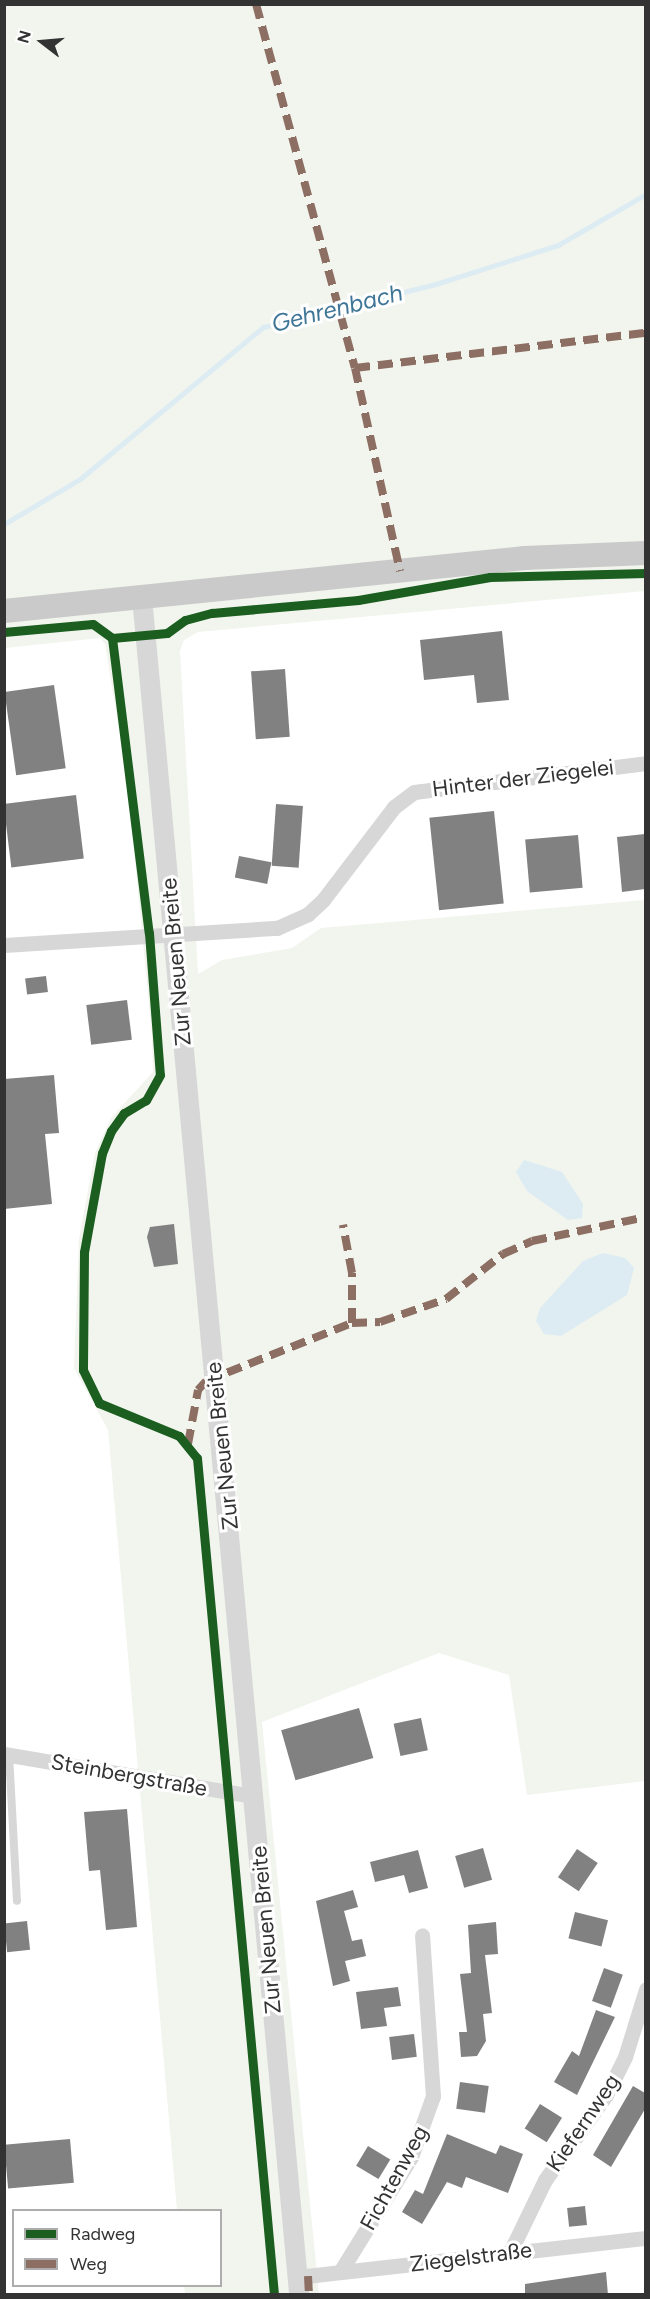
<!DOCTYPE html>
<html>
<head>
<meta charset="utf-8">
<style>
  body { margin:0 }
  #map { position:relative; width:650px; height:2299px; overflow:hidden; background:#fff; font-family:Figtree,sans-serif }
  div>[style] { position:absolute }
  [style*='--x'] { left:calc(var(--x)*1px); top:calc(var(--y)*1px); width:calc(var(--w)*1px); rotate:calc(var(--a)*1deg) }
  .green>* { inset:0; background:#f1f5ed }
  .water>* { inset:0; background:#ddebf3 }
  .stream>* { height:5px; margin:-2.5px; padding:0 2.5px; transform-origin:2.5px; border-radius:2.5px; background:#ddebf3 }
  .building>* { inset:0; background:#818181; transform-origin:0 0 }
  .service>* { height:8px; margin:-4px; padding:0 4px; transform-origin:4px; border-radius:4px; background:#d7d7d7 }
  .minor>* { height:15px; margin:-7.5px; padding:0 7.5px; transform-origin:7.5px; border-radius:7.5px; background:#d7d7d7 }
  .tertiary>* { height:20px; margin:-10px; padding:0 10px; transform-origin:10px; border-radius:10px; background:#d7d7d7 }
  .primary>* { height:24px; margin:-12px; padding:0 12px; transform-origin:12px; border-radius:12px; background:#cacaca }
  .quiet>* { height:8px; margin-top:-4px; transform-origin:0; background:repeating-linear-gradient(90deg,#8d6e63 0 15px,transparent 0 23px) }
  .cycleway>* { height:9px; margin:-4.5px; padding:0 4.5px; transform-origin:4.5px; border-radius:4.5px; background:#1b5e20 }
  span { translate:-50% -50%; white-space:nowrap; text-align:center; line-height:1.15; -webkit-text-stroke:6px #fff; paint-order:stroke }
  .street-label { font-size:22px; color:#333 }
  .water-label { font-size:24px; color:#3f7597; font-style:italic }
  .frame { position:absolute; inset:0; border:6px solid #333; pointer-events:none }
  .legend { position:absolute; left:12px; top:2209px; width:210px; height:78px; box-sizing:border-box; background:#fff; border:2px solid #adadad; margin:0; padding:8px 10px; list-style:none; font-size:18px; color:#333 }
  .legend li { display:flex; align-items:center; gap:12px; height:30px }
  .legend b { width:30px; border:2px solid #adadad }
  .north { position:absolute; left:12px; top:12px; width:60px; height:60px; -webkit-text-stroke:4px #fff; paint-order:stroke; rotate:286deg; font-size:16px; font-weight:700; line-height:24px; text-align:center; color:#333 }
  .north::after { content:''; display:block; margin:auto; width:21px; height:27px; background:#333; clip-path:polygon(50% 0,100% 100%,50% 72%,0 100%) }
</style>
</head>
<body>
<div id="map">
  <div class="green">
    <div style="clip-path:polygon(4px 5px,645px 5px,645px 591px,198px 632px,184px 640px,180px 651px,198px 974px,222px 960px,292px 948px,321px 928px,645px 900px,645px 1781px,527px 1795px,509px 1675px,439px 1653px,262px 1722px,319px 2294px,185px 2294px,184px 2286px,220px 2286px,220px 2210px,177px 2210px,108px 1430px,74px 1368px,79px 1239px,95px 1153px,111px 1118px,153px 1072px,152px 1035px,127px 778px,105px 644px,100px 638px,5px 648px)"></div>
  </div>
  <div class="water">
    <div style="clip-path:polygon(524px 1160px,562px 1172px,583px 1204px,582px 1218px,568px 1220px,527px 1191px,516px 1172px)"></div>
    <div style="clip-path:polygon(603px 1253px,625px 1258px,634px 1268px,627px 1295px,561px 1336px,544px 1334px,536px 1321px,540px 1308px,583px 1261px)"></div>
  </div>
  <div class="stream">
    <div style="--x:4;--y:524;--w:88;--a:-30.6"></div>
    <div style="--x:80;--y:479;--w:238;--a:-39.7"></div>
    <div style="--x:263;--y:327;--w:181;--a:-14"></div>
    <div style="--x:439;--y:283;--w:125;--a:-17.7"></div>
    <div style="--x:558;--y:245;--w:102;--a:-30.1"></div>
  </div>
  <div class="building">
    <div style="clip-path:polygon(502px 631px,509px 700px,477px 703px,474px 675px,424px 680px,420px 640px)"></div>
    <div style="left:285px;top:669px;width:68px;height:34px;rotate:86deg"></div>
    <div style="left:54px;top:685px;width:84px;height:50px;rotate:82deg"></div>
    <div style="left:76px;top:795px;width:64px;height:73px;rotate:83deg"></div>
    <div style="left:276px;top:804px;width:27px;height:62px;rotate:4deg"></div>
    <div style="left:494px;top:811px;width:93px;height:65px;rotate:84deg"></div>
    <div style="clip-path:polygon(645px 834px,645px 889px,622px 892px,617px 837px)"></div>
    <div style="left:578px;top:835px;width:53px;height:53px;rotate:85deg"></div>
    <div style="left:239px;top:856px;width:33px;height:22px;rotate:11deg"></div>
    <div style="left:46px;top:976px;width:16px;height:21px;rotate:83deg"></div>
    <div style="left:127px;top:1000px;width:40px;height:41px;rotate:83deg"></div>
    <div style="clip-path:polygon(54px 1075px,59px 1133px,45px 1134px,52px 1204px,4px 1209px,4px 1079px)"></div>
    <div style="clip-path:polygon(174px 1224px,178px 1264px,154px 1267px,147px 1237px,150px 1227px)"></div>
    <div style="left:359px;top:1708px;width:52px;height:81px;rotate:74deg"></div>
    <div style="left:421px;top:1718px;width:33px;height:28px;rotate:78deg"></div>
    <div style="clip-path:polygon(127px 1809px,137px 1927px,106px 1930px,100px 1870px,89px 1871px,84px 1812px)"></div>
    <div style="left:483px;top:1848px;width:33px;height:29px;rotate:74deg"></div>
    <div style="left:577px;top:1849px;width:25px;height:34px;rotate:34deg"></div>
    <div style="clip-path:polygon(418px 1850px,428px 1888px,409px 1893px,404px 1875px,375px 1882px,370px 1862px)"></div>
    <div style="clip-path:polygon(353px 1890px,358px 1907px,344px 1911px,352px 1941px,362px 1939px,366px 1956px,345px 1961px,350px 1981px,333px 1986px,316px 1901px)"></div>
    <div style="left:575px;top:1912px;width:34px;height:27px;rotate:14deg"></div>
    <div style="left:27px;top:1921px;width:29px;height:23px;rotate:84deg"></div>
    <div style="clip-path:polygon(496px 1922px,498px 1954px,485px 1955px,492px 2013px,483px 2014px,486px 2041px,477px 2056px,461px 2057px,459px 2032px,467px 2032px,460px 1974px,471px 1973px,468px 1925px)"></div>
    <div style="left:604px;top:1968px;width:20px;height:35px;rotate:20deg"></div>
    <div style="clip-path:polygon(398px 1987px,401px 2006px,384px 2008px,387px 2026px,361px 2029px,356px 1992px)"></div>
    <div style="clip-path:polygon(596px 2010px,615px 2017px,577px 2095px,554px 2082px,572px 2051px,579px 2056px)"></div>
    <div style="left:414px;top:2034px;width:23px;height:25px;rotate:83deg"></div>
    <div style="left:460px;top:2082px;width:29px;height:27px;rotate:8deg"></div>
    <div style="clip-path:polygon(633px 2086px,645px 2093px,645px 2109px,611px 2167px,593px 2155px)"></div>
    <div style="left:540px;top:2104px;width:26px;height:29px;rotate:32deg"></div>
    <div style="clip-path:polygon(447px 2134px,496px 2154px,500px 2145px,523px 2154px,508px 2193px,466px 2177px,462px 2188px,447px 2182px,422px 2224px,402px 2212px,415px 2190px,423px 2194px)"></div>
    <div style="left:70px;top:2139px;width:44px;height:66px;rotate:85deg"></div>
    <div style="left:368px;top:2146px;width:26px;height:23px;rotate:31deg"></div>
    <div style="left:585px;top:2206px;width:19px;height:18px;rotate:84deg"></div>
    <div style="clip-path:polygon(606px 2272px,608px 2295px,525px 2295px,525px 2284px)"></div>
  </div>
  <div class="service">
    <div style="--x:9;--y:1754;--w:147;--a:86.9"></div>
  </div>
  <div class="minor">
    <div style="--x:4;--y:945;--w:274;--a:-3.6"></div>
    <div style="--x:277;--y:928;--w:34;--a:-24"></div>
    <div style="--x:308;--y:914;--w:21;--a:-43"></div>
    <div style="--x:323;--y:900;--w:117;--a:-52.6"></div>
    <div style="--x:394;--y:807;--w:25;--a:-37"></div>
    <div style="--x:414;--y:792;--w:234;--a:-7.1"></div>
    <div style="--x:4;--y:1754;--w:253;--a:9.6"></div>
    <div style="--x:510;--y:2252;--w:80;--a:-64.1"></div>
    <div style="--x:545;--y:2180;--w:105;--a:-54.3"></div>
    <div style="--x:606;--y:2095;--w:42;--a:-63.4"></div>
    <div style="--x:625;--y:2057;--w:71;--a:-72.8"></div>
    <div style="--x:340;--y:2272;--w:135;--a:-58.3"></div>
    <div style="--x:411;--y:2157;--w:65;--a:-70.2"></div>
    <div style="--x:433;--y:2096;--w:161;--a:-93.9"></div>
    <div style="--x:297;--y:2277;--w:351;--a:-6.4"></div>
  </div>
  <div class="tertiary">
    <div style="--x:142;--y:597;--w:1704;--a:84.71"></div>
  </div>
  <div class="primary">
    <div style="--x:4;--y:611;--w:524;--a:-5.81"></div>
    <div style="--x:525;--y:558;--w:121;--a:-2.4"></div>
  </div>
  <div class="quiet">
    <div style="--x:256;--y:4;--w:377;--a:74.8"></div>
    <div style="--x:355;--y:368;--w:208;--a:77.5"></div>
    <div style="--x:355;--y:368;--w:293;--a:-6.9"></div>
    <div style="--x:352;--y:1323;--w:28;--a:-2"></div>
    <div style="--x:380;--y:1322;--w:70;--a:-19.2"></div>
    <div style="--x:446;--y:1299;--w:73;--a:-38.3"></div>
    <div style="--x:503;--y:1254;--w:32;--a:-24"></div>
    <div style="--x:532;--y:1241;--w:116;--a:-11.9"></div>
    <div style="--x:188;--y:1444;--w:55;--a:-79.5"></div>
    <div style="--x:198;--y:1390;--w:12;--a:-48"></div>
    <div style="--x:206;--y:1381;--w:157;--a:-21.7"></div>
    <div style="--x:352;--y:1323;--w:50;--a:-90"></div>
    <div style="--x:352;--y:1273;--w:49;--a:-100.6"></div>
    <div style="--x:308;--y:2276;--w:18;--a:87"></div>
  </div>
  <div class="cycleway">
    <div style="--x:4;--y:632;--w:89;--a:-5.1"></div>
    <div style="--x:93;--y:624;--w:24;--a:36"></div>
    <div style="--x:112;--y:638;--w:55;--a:-5.2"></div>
    <div style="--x:167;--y:633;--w:22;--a:-36"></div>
    <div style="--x:185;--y:620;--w:28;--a:-15"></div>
    <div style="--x:212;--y:613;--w:147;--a:-5.1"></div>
    <div style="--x:358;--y:600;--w:134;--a:-9.9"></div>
    <div style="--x:490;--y:577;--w:156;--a:-1.5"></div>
    <div style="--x:112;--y:638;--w:297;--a:82.9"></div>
    <div style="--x:149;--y:933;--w:142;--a:85.6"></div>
    <div style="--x:160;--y:1075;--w:29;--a:119"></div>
    <div style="--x:146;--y:1100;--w:26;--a:149"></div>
    <div style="--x:124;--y:1113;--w:22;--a:126"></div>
    <div style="--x:111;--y:1131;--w:24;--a:112"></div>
    <div style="--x:102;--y:1153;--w:101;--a:100.3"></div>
    <div style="--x:84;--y:1252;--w:118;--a:90.5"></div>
    <div style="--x:83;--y:1370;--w:37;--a:64"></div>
    <div style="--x:99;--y:1403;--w:87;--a:22.4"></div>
    <div style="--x:179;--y:1436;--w:28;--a:51"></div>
    <div style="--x:197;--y:1458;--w:840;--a:84.74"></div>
  </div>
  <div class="street-label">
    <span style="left:523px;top:778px;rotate:-7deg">Hinter der Ziegelei</span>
    <span style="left:176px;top:962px;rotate:-95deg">Zur Neuen Breite</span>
    <span style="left:222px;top:1446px;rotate:-96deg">Zur Neuen Breite</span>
    <span style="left:129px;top:1775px;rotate:10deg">Steinbergstraße</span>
    <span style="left:266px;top:1930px;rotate:-95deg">Zur Neuen Breite</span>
    <span style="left:583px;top:2123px;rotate:-56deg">Kiefernweg</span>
    <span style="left:394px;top:2178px;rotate:-61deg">Fichtenweg</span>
    <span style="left:471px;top:2257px;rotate:-7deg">Ziegelstraße</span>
  </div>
  <div class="water-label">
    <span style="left:337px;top:308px;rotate:-14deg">Gehrenbach</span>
  </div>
  <div class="frame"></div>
  <ul class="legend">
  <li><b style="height:8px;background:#1b5e20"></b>Radweg</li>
  <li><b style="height:8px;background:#8d6e63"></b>Weg</li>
  </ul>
  <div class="north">N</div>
</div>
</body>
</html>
